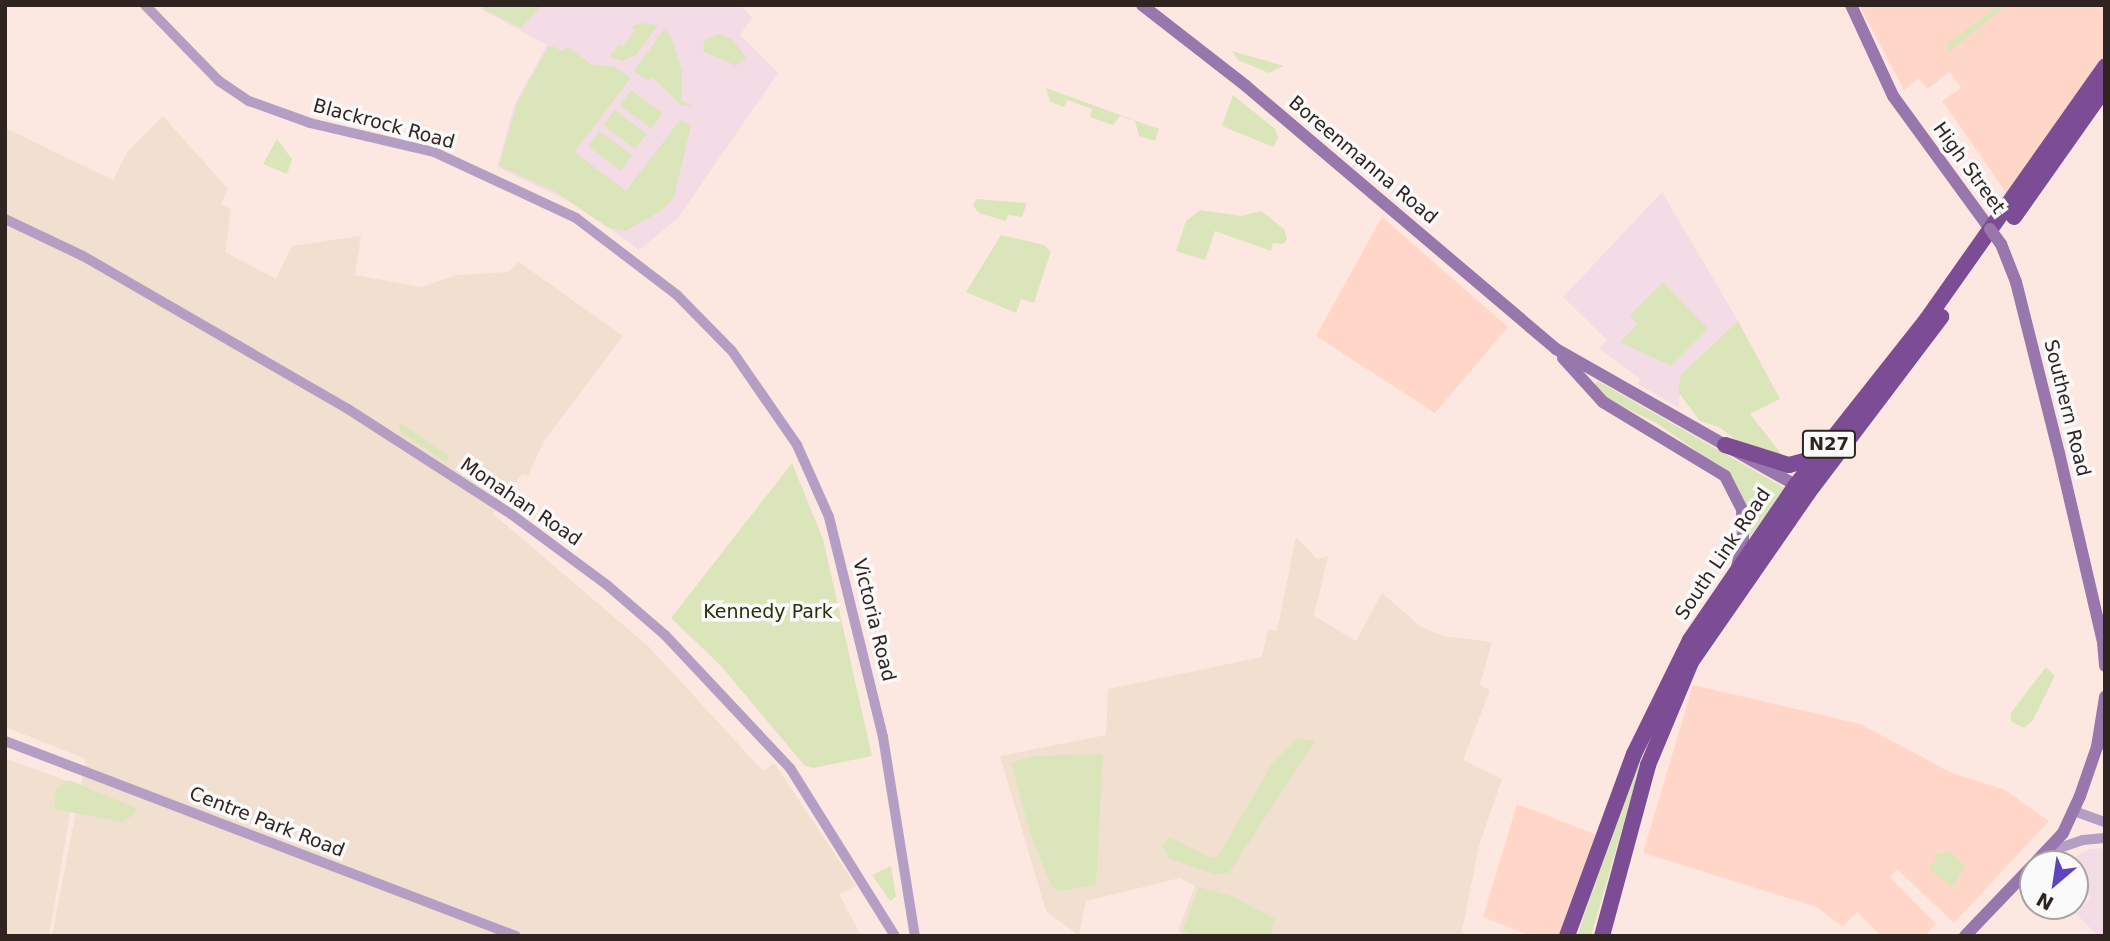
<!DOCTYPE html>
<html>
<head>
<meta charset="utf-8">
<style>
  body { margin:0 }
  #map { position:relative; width:2110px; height:941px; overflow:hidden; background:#fce8e1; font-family:"DejaVu Sans",sans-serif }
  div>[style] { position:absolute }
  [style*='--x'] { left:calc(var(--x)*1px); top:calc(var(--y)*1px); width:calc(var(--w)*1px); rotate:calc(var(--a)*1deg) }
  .built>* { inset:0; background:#ffd6c7 }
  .industrial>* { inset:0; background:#f1e0cf }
  .education>* { inset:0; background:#f4dce6 }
  .green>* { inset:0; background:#dbe5ba; transform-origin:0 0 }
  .tertiary>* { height:10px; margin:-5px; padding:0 5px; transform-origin:5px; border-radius:5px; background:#b59ec3 }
  .secondary>* { height:12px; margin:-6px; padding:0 6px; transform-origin:6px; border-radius:6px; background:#9976ac }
  .trunk>* { height:16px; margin:-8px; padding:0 8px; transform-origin:8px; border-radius:8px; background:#7c4d94 }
  .secondary-bridge>* { height:12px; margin:-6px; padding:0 6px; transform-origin:6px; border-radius:6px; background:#9976ac }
  span { translate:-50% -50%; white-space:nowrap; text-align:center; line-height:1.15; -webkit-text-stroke:7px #fafafa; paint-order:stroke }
  .shield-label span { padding:2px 5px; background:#fafafa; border:2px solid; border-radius:5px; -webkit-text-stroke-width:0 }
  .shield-label { font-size:18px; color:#2f241f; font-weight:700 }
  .street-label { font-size:19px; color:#2f241f }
  .park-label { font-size:19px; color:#293007 }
  .frame { position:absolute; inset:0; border:7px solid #2f241f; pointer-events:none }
  .north { position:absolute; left:2019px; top:850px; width:70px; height:70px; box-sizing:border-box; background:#fafafa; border:2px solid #a9a4a2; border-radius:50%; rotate:209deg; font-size:19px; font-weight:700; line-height:28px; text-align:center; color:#2f241f }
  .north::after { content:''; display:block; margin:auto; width:24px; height:32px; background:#5e45be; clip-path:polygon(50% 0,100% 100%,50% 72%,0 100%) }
</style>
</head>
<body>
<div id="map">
  <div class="built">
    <div style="clip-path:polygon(1859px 5px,2105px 5px,2105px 57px,2008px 195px,1942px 101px,1961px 88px,1950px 72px,1927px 89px,1919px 78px,1904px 90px)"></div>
    <div style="clip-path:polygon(1382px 217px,1508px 327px,1435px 413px,1316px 336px)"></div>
    <div style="clip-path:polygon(1693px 685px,1860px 724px,1952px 773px,2003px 789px,2049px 821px,1954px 923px,1897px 869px,1890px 877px,1936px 924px,1925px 936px,1881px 936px,1857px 912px,1843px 927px,1817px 907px,1643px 853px)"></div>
    <div style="clip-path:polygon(1517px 804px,1602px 837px,1567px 936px,1532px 936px,1483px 917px)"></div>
  </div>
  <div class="industrial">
    <div style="clip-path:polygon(163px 116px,228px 189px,221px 204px,231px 209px,225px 252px,276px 279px,292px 246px,361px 236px,355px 275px,421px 287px,457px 275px,508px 272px,519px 262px,623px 336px,544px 441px,528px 476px,522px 474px,493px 514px,648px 646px,763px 771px,774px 763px,856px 886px,839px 894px,861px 936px,52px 936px,86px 759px,5px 727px,5px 128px,113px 180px,128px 151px)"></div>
    <div style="clip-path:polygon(1296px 537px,1317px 559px,1328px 556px,1314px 616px,1356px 641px,1382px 593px,1420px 626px,1443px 636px,1492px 642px,1480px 685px,1490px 690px,1463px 760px,1502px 779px,1479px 846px,1461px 936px,1188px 936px,1178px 931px,1195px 886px,1180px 878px,1086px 901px,1079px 936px,1046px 911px,1000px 756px,1106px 735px,1108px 689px,1262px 657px,1268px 629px,1277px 631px)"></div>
    <div style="clip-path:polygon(5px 758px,75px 784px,49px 936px,5px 936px)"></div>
  </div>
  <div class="education">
    <div style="clip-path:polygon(483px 5px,741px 5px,752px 18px,740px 35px,778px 73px,678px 218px,639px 250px,581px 207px,497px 167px,515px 103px,547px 45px,481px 9px)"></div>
    <div style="clip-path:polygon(1662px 192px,1738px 321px,1681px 374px,1679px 408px,1638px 384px,1640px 379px,1599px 348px,1607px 340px,1563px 297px)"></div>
    <div style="clip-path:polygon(2105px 848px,2105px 936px,2098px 936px,2076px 914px,2090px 898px,2075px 884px,2075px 864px,2062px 864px,2090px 849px)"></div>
  </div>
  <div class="green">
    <div style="clip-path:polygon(485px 5px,541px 5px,541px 7px,521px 28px,483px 9px)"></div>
    <div style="clip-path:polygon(1999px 5px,2007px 5px,1948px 53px,1948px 43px)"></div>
    <div style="clip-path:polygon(640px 23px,658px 25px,636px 55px,623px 61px,609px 57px,619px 44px,623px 46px,635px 30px,631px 27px)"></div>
    <div style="clip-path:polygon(664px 29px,671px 36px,682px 71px,682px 101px,693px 105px,682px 106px,652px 77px,649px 81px,634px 71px)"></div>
    <div style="clip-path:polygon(719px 34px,731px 38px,746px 58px,736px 66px,703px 51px,704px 40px)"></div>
    <div style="clip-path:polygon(549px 45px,563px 51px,567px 47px,591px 64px,615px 67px,631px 78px,574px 152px,626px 191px,680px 120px,691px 126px,674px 197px,661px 211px,625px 231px,607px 227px,554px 191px,499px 166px,517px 103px)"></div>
    <div style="clip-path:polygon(1232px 51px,1284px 66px,1269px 73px,1238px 60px)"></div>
    <div style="clip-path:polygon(1046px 88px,1159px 129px,1155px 141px,1139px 136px,1135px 121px,1120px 116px,1113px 125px,1090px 117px,1092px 109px,1067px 100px,1064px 107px,1050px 102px)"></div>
    <div style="left:631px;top:90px;width:39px;height:19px;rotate:36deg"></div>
    <div style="clip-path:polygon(1233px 95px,1275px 129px,1278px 138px,1273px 147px,1222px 126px)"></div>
    <div style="left:615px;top:110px;width:40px;height:19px;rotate:37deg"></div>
    <div style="left:599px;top:131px;width:41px;height:19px;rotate:36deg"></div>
    <div style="clip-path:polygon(277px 139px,292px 159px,287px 174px,263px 164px)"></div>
    <div style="clip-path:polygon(976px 199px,1027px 203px,1022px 217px,1008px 215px,1006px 221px,979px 213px,973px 206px)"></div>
    <div style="clip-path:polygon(1200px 210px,1242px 216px,1261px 211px,1284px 229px,1287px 239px,1283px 244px,1273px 243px,1271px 251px,1215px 231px,1205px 260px,1176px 251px,1186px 221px)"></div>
    <div style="clip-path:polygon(1001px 235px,1044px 245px,1051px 251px,1034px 303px,1021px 299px,1016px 313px,966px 292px)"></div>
    <div style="clip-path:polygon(1663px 282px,1708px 329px,1671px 366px,1620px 342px,1637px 325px,1630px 315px)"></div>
    <div style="clip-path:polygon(1738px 321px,1780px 399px,1750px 414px,1783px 456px,1739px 442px,1719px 427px,1700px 421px,1678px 392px,1681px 374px)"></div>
    <div style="clip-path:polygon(1598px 381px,1785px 488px,1749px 538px,1747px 507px,1729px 474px,1658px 424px,1605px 398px,1595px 384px)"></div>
    <div style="clip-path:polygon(399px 422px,449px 456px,447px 463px,400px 432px)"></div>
    <div style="clip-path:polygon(792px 463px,823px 539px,872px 756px,813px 768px,805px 766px,721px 666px,671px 618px)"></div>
    <div style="clip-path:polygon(2046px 667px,2055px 676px,2033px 720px,2024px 728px,2012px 722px,2010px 714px)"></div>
    <div style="clip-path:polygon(1298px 738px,1315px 741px,1229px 873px,1214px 874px,1168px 858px,1163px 845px,1170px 837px,1208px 857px,1218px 857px,1271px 765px)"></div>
    <div style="clip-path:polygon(1103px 754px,1096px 885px,1060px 891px,1051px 885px,1030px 832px,1011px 763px,1033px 756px)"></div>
    <div style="clip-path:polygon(1638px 760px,1642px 760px,1591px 936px,1577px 936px)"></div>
    <div style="clip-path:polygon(69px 780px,136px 808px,135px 814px,122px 822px,54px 809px,56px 789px)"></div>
    <div style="clip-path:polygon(1949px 851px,1965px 866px,1952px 888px,1929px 868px,1937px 859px,1934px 855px)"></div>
    <div style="clip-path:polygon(891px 866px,896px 897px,890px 901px,872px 875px)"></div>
    <div style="clip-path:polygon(1199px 887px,1231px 896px,1275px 919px,1270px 936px,1196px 936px,1183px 930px)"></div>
  </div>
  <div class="tertiary">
    <div style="--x:145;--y:5;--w:106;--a:45.8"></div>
    <div style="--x:219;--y:81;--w:36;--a:34"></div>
    <div style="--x:249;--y:101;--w:65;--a:19.8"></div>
    <div style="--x:310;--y:123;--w:127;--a:13.2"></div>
    <div style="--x:434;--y:152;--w:157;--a:24.9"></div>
    <div style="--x:576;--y:218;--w:127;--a:37.3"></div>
    <div style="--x:677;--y:295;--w:78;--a:45.5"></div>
    <div style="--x:732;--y:351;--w:114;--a:55.3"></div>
    <div style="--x:797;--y:445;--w:79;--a:66"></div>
    <div style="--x:829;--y:517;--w:227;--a:76.2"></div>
    <div style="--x:883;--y:737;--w:202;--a:80.9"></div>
    <div style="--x:5;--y:219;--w:86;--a:25.4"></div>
    <div style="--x:83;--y:256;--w:306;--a:30"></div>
    <div style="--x:348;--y:409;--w:194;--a:32.8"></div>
    <div style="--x:511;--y:514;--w:119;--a:36.5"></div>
    <div style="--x:607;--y:585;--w:77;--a:40.8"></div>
    <div style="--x:665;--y:635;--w:183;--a:46.8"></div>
    <div style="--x:790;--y:768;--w:198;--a:58"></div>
    <div style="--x:5;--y:741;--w:547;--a:20.89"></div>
    <div style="--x:2074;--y:811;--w:33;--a:20"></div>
    <div style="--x:2045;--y:853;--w:40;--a:-18.9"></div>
    <div style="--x:2083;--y:840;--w:22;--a:-5"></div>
  </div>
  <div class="secondary">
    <div style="--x:1142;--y:5;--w:132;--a:37.9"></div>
    <div style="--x:1246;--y:86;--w:407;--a:40.3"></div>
    <div style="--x:1556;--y:349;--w:283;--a:29.6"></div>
    <div style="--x:1851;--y:5;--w:100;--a:65.2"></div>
    <div style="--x:1893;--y:96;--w:165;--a:53.9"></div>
    <div style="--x:2001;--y:244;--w:41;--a:68.5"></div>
    <div style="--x:2016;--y:282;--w:176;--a:75.9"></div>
    <div style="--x:2059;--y:453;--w:194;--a:76.9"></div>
    <div style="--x:2103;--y:642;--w:24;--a:85"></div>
    <div style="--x:1563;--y:358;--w:59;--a:47.7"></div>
    <div style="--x:1603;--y:402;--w:143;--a:31.2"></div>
    <div style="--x:1725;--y:476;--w:38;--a:63"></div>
    <div style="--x:1742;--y:510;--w:31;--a:88"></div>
    <div style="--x:1743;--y:541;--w:26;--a:103"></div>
    <div style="--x:2034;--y:864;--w:42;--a:-46.9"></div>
    <div style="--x:2063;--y:833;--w:41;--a:-65.3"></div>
    <div style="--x:2080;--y:796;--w:52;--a:-70.9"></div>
    <div style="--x:2097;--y:747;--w:51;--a:-80.9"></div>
    <div style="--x:1965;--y:936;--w:98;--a:-46.2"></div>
  </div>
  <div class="trunk">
    <div style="--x:2014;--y:217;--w:158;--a:-54.8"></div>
    <div style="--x:1725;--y:445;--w:67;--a:17.4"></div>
    <div style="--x:1789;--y:465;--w:28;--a:-15"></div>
    <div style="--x:1567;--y:936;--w:194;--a:-69.8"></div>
    <div style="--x:1634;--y:754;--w:127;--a:-63.8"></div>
    <div style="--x:1690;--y:640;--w:188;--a:-55.6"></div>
    <div style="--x:1796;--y:485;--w:211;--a:-51.7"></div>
    <div style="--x:1927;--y:319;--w:309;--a:-54.8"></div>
    <div style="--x:1602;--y:936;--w:177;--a:-74.9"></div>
    <div style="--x:1648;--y:765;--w:112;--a:-67.3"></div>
    <div style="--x:1691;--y:662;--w:206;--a:-55.3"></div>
    <div style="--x:1808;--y:493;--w:221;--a:-52.9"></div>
  </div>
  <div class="secondary-bridge">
    <div style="--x:1990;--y:229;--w:19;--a:54"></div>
  </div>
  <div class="shield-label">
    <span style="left:1829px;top:444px">N27</span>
  </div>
  <div class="street-label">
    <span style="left:384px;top:124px;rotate:15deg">Blackrock Road</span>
    <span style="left:1363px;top:160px;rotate:40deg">Boreenmanna Road</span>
    <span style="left:1969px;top:168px;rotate:54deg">High Street</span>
    <span style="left:2067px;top:408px;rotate:76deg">Southern Road</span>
    <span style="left:521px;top:502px;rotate:34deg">Monahan Road</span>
    <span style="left:1723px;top:554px;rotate:-56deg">South Link Road</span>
    <span style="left:874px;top:620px;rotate:76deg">Victoria Road</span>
    <span style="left:267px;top:822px;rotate:21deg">Centre Park Road</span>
  </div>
  <div class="park-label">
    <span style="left:768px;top:612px">Kennedy Park</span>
  </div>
  <div class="frame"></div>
  <div class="north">N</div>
</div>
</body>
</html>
